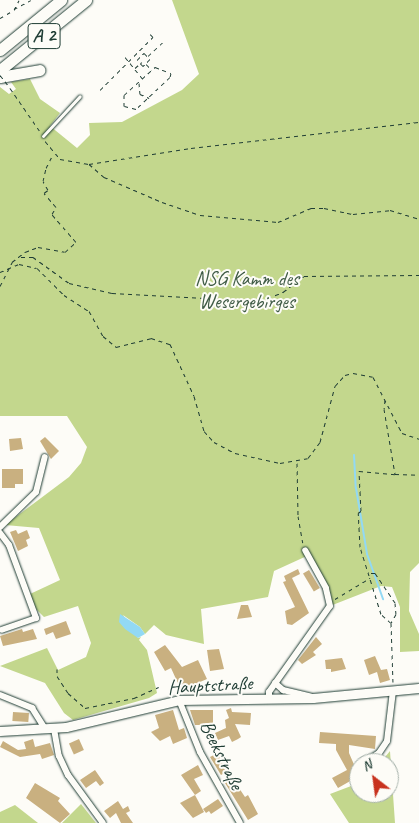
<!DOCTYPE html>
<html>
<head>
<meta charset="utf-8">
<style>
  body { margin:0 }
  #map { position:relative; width:419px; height:823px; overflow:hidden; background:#fdfcf7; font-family:Caveat,sans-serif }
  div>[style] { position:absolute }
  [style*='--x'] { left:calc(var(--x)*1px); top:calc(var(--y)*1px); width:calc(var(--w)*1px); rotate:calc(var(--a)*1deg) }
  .green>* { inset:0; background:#c3d78d }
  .water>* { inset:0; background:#92d9f4 }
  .stream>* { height:2px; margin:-1px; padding:0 1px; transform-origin:1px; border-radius:1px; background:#92d9f4 }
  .building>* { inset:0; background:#c9b080; transform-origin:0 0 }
  .path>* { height:1px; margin-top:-0.5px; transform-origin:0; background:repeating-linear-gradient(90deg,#1f3d34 0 4px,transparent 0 8px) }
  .roads { filter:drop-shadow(0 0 1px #1f3d34) drop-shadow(0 0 1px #1f3d34) }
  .lane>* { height:3px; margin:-1.5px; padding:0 1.5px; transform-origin:1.5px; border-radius:1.5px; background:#fdfcf7 }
  .street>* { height:6px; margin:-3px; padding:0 3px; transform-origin:3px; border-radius:3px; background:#fdfcf7 }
  .secondary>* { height:9px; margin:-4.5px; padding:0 4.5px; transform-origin:4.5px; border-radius:4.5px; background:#fdfcf7 }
  .highway>* { height:11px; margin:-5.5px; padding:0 5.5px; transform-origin:5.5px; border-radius:5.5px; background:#fdfcf7 }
  .path-bridge>* { height:1px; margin-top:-0.5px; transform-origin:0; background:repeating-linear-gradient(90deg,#1f3d34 0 4px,transparent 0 8px) }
  span { translate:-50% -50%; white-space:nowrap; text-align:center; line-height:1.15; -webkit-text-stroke:4px #fdfcf7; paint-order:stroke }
  .shield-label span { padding:1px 4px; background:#fdfcf7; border:1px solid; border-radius:4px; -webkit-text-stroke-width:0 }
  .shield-label { font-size:19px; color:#1f3d34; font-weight:700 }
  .park-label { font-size:20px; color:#405c46 }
  .street-label { font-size:20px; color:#1f3d34 }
  .north { position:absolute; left:349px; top:753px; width:50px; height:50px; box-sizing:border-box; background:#fdfcf7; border:1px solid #a4b0a9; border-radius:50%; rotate:330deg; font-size:14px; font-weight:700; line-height:20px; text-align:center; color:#1f3d34 }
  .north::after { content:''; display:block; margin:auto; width:18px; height:22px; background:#c8321e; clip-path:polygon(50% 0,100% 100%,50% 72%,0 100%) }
</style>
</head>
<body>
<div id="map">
  <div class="green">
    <div style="clip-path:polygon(172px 0,419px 0,419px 563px,410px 572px,409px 611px,419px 634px,419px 651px,400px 652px,400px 607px,392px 587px,381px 586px,330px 606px,331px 595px,309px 555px,274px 571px,268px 597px,201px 609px,204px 644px,166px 635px,154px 625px,145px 634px,140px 627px,123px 615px,138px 638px,141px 637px,139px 640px,147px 650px,157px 693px,149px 698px,73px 720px,64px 713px,45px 683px,0 666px,47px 648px,58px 670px,86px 657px,91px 643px,78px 606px,44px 617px,35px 608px,30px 594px,60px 580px,39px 528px,5px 525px,69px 477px,81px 463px,87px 447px,67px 416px,0 416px,0 87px,9px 94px,16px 89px,11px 82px,30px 79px,40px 99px,60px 113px,50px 126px,77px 148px,90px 135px,89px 123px,122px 122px,182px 90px,199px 74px)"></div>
    <div style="clip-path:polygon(390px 751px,395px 823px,349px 823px,330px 794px,359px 783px,359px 793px,389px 793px,389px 763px,380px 763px)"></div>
    <div style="clip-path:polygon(81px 804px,96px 823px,62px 823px)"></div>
    <div style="clip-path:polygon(15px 805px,38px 823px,0 823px,0 812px)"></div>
  </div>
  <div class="water">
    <div style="clip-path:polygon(120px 614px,140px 627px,145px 634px,138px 638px,125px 629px,119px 622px)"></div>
  </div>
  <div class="stream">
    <div style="--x:354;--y:455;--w:33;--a:87"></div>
    <div style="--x:356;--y:488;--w:67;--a:80.5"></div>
    <div style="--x:367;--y:554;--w:48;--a:70.4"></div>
  </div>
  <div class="building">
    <div style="clip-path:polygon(45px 437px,59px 451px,51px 459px,40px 441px)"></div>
    <div style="clip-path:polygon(21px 438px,23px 449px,10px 451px,9px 439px)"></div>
    <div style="clip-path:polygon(2px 469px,23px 469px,23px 484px,15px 484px,15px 488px,2px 488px)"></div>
    <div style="clip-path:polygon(16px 530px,18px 534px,27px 530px,30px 538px,26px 540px,28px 546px,18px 551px,10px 532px)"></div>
    <div style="clip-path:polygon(298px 569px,300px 574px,292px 578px,309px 613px,292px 625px,287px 624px,285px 611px,295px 607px,283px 582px,286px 581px,284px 576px)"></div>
    <div style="left:309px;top:570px;width:21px;height:7px;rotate:59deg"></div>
    <div style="clip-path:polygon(241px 605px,248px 605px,252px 617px,237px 619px)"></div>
    <div style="clip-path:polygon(66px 621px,71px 634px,56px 639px,53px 632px,46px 635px,44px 629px)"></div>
    <div style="clip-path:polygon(22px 629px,23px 632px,33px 629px,37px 639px,3px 646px,0 636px)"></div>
    <div style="clip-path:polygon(316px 637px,322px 644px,313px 652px,316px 655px,302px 664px,298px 660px)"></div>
    <div style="clip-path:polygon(165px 645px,182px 667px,198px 660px,207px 679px,181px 690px,171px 668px,165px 671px,154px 652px)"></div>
    <div style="clip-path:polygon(219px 649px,224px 669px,210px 671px,207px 650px)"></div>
    <div style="clip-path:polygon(375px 656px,381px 670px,387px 669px,390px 680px,380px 683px,377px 672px,369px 675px,364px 660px)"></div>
    <div style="clip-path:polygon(342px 658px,346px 669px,331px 672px,331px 669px,326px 669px,325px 660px)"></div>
    <div style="clip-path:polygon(231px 708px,232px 712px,251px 713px,250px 725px,235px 724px,241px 737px,238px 739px,232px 742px,229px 736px,218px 740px,215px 733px,226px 728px,225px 720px,229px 718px,226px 710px)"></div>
    <div style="clip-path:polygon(173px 710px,179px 730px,184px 728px,187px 738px,173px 744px,170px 736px,160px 741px,151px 732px,159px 728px,155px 715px)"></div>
    <div style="clip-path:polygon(190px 710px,213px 710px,213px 731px,208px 732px,207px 725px,195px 725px)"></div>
    <div style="left:13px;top:712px;width:16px;height:9px;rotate:4deg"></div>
    <div style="clip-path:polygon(320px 732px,376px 736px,375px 749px,349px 745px,349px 753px,359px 776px,338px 788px,332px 778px,347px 770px,336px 750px,336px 744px,319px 743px)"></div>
    <div style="clip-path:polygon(33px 739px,35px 747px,50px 743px,54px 755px,42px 759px,40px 754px,20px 757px,0 747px,3px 741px,18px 750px,26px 749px,24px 742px)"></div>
    <div style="left:79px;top:739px;width:12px;height:11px;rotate:66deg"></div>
    <div style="clip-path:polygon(218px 753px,226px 772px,221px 775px,210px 757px)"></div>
    <div style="clip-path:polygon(198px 765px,203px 775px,194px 779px,201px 791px,195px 795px,181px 775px)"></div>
    <div style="clip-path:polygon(95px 770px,104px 783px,100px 786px,96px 781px,86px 788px,80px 780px)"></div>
    <div style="clip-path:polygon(233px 779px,245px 797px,248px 795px,258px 814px,248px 820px,225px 783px)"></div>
    <div style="clip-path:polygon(35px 783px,60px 798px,58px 801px,70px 814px,60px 823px,26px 798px)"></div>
    <div style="clip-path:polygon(195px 795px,204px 812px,193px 818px,180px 803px)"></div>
    <div style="clip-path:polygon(218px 799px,223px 806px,211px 814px,209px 811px,206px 813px,203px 809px)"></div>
    <div style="clip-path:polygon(118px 801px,123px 809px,128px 806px,130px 811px,126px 813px,133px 823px,121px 823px,116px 813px,110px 818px,104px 811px)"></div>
  </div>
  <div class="path">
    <div style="--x:14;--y:9;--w:19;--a:-28"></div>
    <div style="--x:0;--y:18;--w:16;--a:-30"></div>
    <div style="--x:14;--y:10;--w:11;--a:-63"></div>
    <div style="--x:144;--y:53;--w:8;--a:45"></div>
    <div style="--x:150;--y:59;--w:10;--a:135"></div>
    <div style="--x:143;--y:66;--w:8;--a:-135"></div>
    <div style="--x:137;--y:60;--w:10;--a:-45"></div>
    <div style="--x:148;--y:56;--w:22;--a:-43"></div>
    <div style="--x:125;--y:57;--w:28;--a:51"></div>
    <div style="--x:146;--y:64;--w:8;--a:45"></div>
    <div style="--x:155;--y:67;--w:17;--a:21"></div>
    <div style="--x:171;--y:73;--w:4;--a:104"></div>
    <div style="--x:170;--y:77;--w:47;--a:136.7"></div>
    <div style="--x:136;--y:109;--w:12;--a:-166"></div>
    <div style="--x:124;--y:106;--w:11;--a:-90"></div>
    <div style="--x:124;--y:95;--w:42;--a:-42.1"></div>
    <div style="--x:135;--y:68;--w:9;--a:-41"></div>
    <div style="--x:139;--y:83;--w:11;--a:85"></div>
    <div style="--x:140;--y:94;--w:10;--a:24"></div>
    <div style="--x:10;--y:88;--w:55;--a:55.4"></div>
    <div style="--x:100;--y:90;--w:75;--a:-45"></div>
    <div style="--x:153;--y:37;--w:4;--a:-135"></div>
    <div style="--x:45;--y:141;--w:23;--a:50"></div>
    <div style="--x:60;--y:159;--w:29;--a:10"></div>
    <div style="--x:89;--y:164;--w:103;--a:-8.9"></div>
    <div style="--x:191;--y:148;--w:229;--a:-6.5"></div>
    <div style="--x:89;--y:164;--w:20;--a:41"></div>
    <div style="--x:104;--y:177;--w:63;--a:23.3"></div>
    <div style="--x:162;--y:202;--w:40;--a:18.9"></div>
    <div style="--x:200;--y:215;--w:78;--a:5.1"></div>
    <div style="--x:278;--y:222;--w:36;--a:-23"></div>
    <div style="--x:311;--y:208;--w:13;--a:0"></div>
    <div style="--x:324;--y:208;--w:30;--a:12"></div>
    <div style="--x:353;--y:214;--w:37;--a:-6"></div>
    <div style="--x:390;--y:210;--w:30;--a:17"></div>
    <div style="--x:21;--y:257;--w:12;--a:0"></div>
    <div style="--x:33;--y:257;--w:44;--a:35.8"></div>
    <div style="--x:69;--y:283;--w:44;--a:13.1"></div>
    <div style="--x:112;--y:293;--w:148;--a:3.1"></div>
    <div style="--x:260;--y:301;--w:25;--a:-21"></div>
    <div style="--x:283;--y:292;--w:26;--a:-37"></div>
    <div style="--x:304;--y:276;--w:115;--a:-0.5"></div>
    <div style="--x:0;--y:272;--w:21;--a:-23"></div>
    <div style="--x:19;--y:264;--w:18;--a:13"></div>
    <div style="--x:37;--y:268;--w:38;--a:45"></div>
    <div style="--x:64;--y:295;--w:30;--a:33"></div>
    <div style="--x:89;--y:311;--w:29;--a:61"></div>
    <div style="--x:103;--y:336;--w:17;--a:40"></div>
    <div style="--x:116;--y:347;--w:36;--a:-14"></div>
    <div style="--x:151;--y:338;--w:20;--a:18"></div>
    <div style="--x:170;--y:344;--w:57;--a:65.2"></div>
    <div style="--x:194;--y:396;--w:36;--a:74"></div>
    <div style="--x:204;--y:431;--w:15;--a:48"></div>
    <div style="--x:214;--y:442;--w:24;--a:28"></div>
    <div style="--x:235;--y:453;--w:46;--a:12.5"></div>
    <div style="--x:280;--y:463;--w:28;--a:-10"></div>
    <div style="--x:308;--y:458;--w:20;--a:-53"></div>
    <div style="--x:320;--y:442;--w:58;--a:-75"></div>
    <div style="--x:335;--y:386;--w:15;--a:-48"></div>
    <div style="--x:345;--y:375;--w:8;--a:-14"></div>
    <div style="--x:353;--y:373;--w:20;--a:11"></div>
    <div style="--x:373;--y:377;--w:63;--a:62.6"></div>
    <div style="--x:402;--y:433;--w:18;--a:19"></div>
    <div style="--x:0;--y:286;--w:27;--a:-63"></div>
    <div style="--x:12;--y:262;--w:16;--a:-38"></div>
    <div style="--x:25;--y:252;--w:14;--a:-21"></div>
    <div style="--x:38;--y:247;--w:27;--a:10"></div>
    <div style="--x:65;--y:252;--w:15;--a:-42"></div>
    <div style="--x:76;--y:242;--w:37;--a:-131"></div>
    <div style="--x:52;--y:214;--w:8;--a:-60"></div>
    <div style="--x:56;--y:207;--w:18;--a:-131"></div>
    <div style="--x:44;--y:193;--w:5;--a:-37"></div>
    <div style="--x:48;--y:190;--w:10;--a:-119"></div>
    <div style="--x:43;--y:181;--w:13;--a:-77"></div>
    <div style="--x:46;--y:168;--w:16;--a:-63"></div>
    <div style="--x:385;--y:400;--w:9;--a:96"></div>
    <div style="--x:384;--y:409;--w:66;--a:80.4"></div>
    <div style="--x:395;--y:474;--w:24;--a:2"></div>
    <div style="--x:297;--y:463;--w:53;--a:88.9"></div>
    <div style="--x:298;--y:516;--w:27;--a:80"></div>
    <div style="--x:371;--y:573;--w:4;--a:0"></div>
    <div style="--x:375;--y:573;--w:36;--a:56"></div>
    <div style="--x:395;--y:603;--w:11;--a:85"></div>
    <div style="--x:396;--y:614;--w:10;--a:119"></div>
    <div style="--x:391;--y:623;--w:59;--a:88.1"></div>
    <div style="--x:335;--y:599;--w:41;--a:-31"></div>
    <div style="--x:391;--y:623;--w:13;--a:-138"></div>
    <div style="--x:381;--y:614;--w:70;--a:-107.4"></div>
    <div style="--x:360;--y:547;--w:34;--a:-93"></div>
    <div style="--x:358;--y:513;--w:4;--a:-34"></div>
    <div style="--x:361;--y:511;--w:40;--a:-92.9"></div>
    <div style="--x:359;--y:471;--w:36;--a:5"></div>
    <div style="--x:57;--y:669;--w:7;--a:90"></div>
    <div style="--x:57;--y:676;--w:20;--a:57"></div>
    <div style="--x:68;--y:693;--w:23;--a:41"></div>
    <div style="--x:85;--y:708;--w:50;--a:-11.5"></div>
    <div style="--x:134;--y:698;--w:27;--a:-24"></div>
  </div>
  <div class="roads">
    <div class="lane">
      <div style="--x:43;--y:136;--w:54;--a:-47.2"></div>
    </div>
    <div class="street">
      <div style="--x:0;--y:527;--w:50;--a:-44.2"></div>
      <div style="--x:36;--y:492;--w:36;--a:-76"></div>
      <div style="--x:0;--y:533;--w:15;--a:53"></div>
      <div style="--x:9;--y:545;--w:78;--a:69.7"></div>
      <div style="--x:36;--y:618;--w:36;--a:161"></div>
      <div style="--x:275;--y:683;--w:11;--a:41"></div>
      <div style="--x:283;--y:690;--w:28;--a:13"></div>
      <div style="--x:0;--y:695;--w:35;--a:22"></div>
      <div style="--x:32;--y:708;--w:25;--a:58"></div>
      <div style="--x:179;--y:700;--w:56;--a:68"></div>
      <div style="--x:200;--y:752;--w:81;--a:60.6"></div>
      <div style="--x:269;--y:700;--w:8;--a:-90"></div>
      <div style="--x:269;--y:692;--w:105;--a:-54.7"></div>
      <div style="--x:330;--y:606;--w:18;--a:-103"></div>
      <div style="--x:326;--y:588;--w:43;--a:-118.9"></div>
      <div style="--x:54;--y:729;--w:27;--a:80"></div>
      <div style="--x:59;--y:756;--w:21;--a:65"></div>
      <div style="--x:68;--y:775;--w:59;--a:53.9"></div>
      <div style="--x:371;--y:758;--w:9;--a:-32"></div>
      <div style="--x:379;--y:753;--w:14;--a:-56"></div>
      <div style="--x:387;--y:741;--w:50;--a:-83.2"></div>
    </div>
    <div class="secondary">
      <div style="--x:0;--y:731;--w:66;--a:-3.5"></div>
      <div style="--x:66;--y:727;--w:116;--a:-13.4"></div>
      <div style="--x:179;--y:700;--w:134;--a:-0.9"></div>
      <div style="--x:313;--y:698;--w:106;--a:-5.4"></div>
    </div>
    <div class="highway">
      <div style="--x:0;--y:50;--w:79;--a:-39.3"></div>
      <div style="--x:0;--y:70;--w:111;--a:-39.1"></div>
      <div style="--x:0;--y:77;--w:40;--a:-10"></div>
    </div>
  </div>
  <div class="path-bridge">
    <div style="--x:0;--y:75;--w:16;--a:52"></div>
  </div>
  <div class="shield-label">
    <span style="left:44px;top:36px">A 2</span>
  </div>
  <div class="park-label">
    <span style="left:247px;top:290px">NSG Kamm des<br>Wesergebirges</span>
  </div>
  <div class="street-label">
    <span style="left:210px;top:685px;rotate:-3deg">Hauptstraße</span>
    <span style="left:222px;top:755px;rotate:64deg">Beekstraße</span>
  </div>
  <div class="north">N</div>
</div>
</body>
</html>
